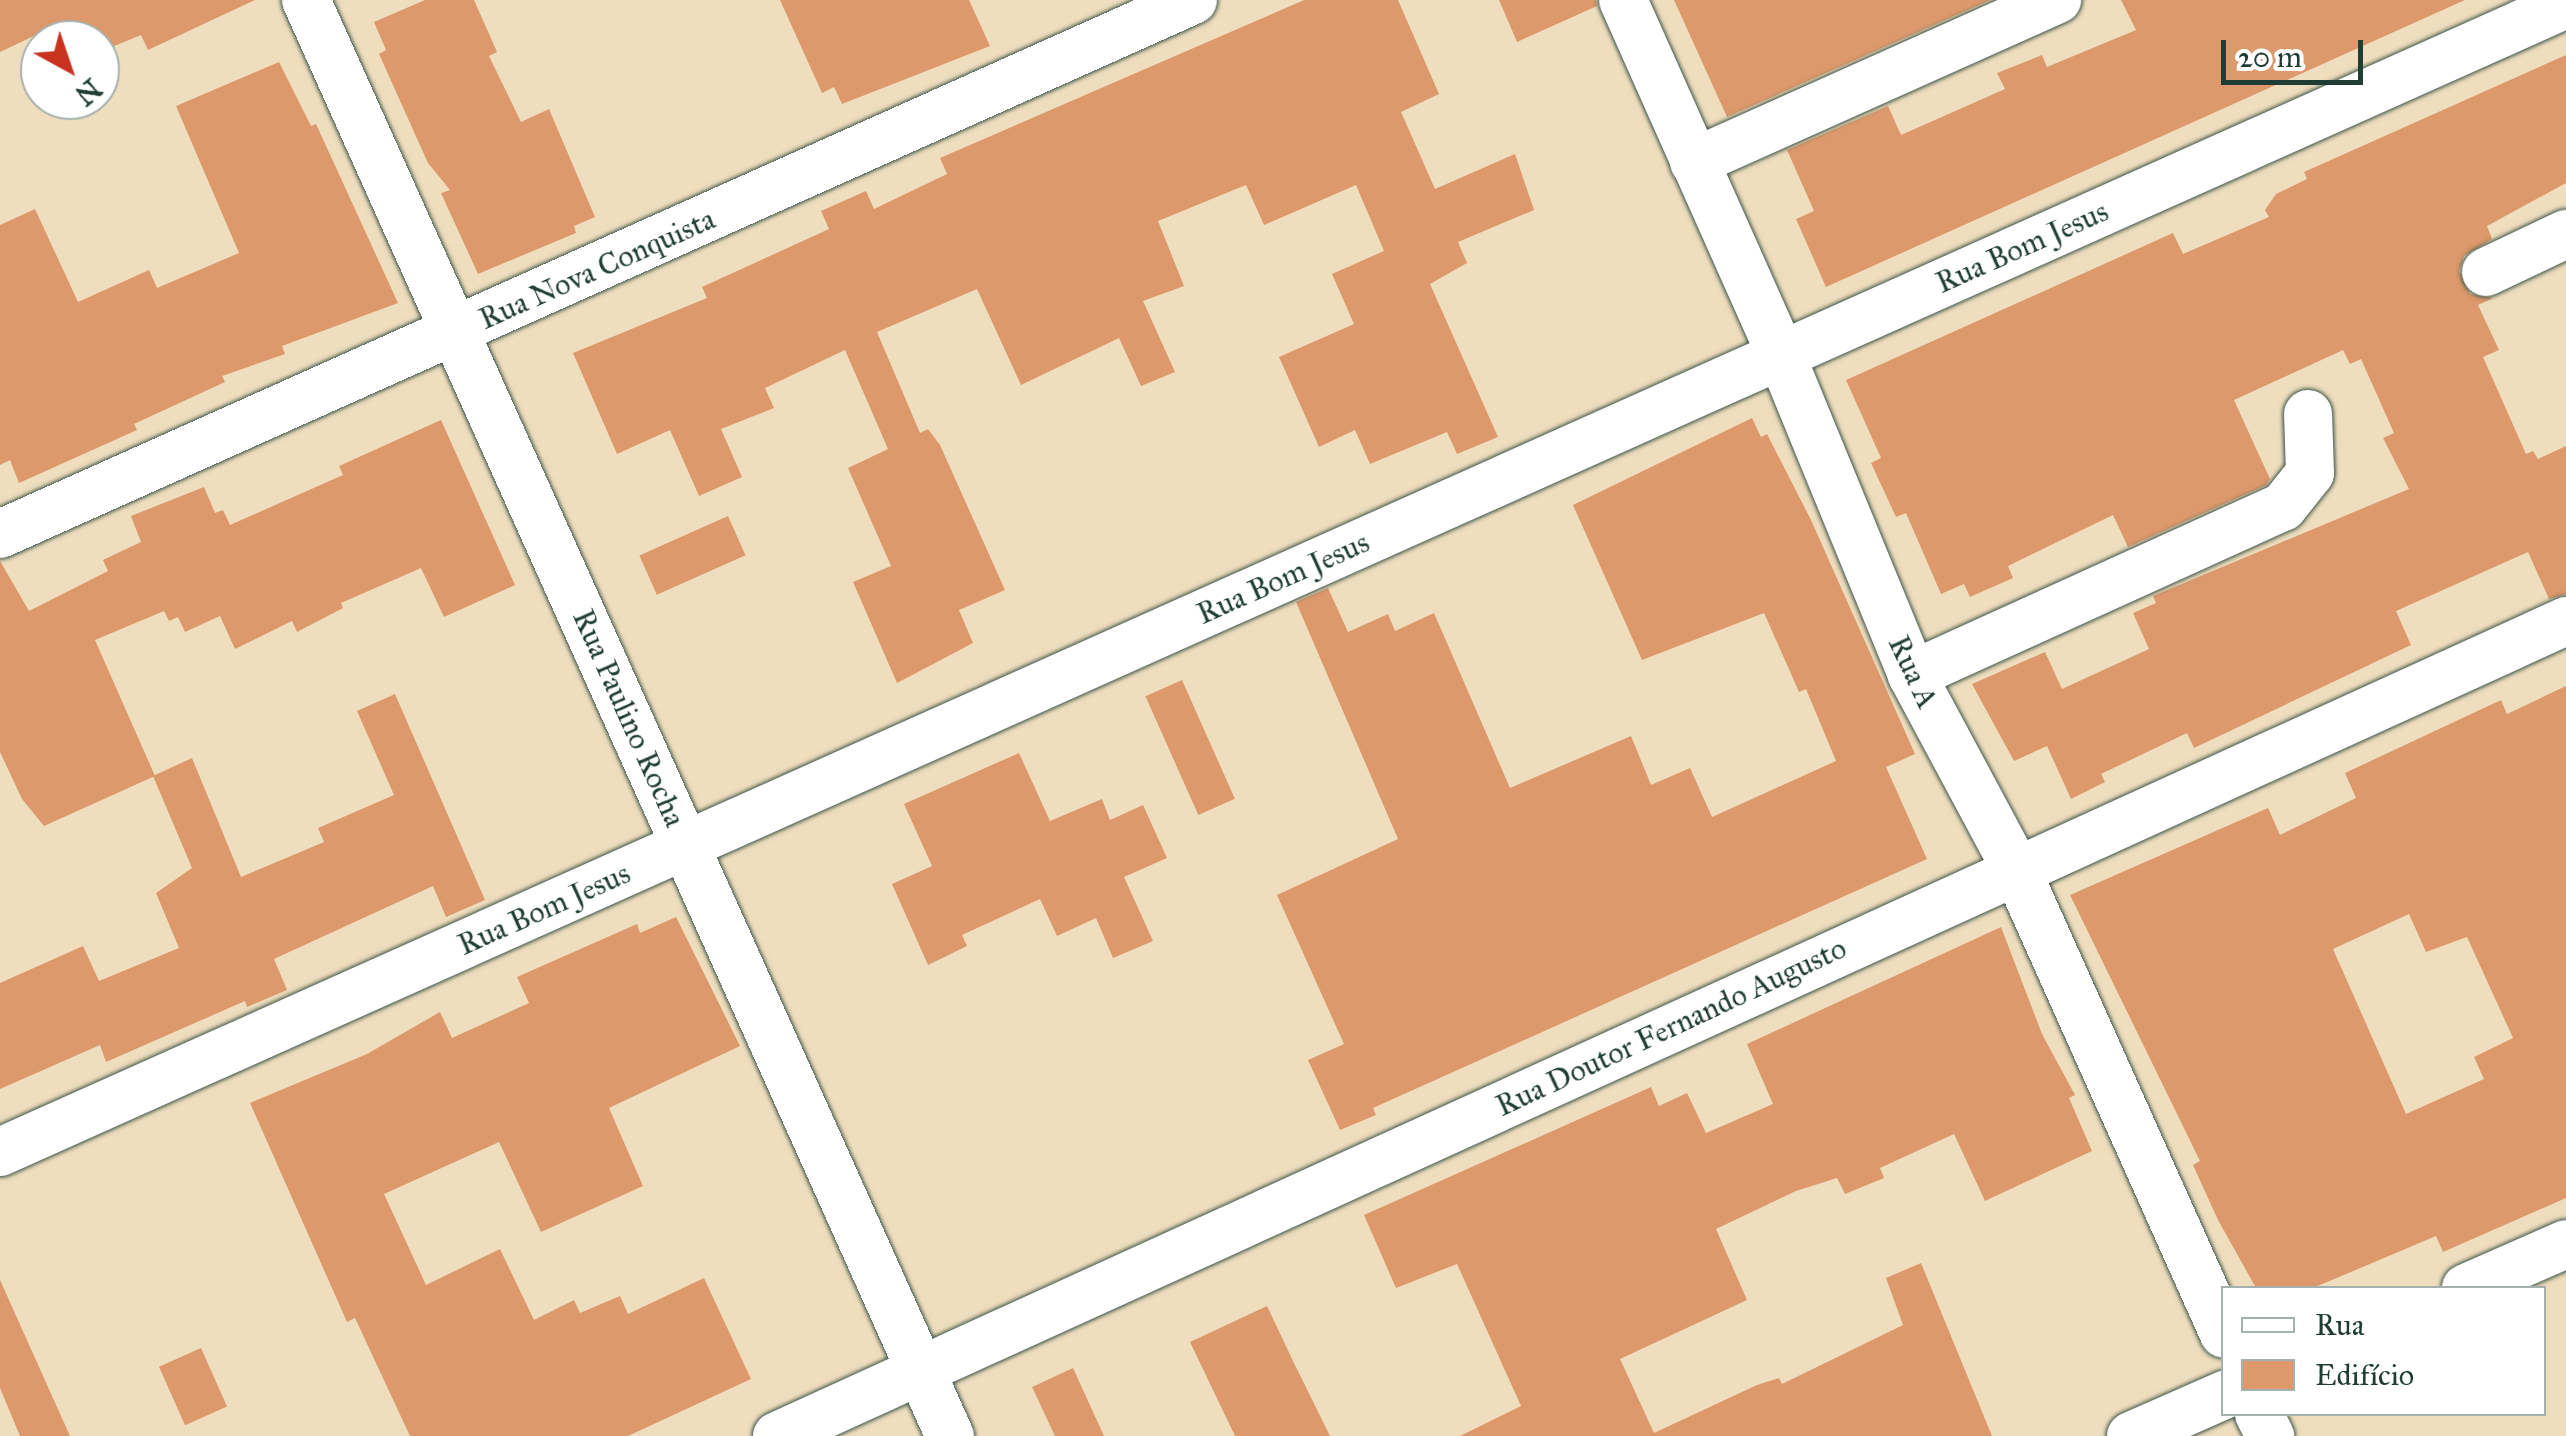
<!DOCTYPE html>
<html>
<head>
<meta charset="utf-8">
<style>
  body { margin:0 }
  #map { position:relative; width:2566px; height:1436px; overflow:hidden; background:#efdebe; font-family:"IM FELL Great Primer",serif }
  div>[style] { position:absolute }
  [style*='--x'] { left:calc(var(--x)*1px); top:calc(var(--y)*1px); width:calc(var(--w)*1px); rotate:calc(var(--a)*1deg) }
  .building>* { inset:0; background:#dd996c; transform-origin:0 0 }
  .roads { filter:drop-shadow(0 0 2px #3e5549) drop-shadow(0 0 2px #3e5549) }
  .street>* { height:48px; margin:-24px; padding:0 24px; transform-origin:24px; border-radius:24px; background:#fff }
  span { translate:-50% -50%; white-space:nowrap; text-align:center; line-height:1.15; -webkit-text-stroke:10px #fff; paint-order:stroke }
  .street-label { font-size:30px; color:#1f3d34 }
  .legend { position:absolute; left:2221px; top:1286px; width:325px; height:130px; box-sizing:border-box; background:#fff; border:2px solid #a5b1ae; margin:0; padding:12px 18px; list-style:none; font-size:30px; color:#1f3d34 }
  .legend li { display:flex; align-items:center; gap:20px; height:50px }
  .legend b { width:50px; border:2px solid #a5b1ae }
  .north { position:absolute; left:20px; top:20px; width:100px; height:100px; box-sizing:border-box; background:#fff; border:2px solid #a5b1ae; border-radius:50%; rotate:140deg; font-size:28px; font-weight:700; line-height:40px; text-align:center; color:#1f3d34 }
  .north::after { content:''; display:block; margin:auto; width:35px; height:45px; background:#c8321e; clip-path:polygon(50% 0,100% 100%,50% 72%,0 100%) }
  .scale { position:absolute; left:2221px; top:40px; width:142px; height:45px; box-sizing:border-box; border:5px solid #1f3d34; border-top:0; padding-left:12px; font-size:30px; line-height:35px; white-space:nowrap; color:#1f3d34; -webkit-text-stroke:8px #fff; paint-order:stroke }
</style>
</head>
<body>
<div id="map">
  <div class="building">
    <div style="clip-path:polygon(0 0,255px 0,148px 50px,141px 35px,112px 47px,108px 37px,64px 40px,57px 25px,0 52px)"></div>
    <div style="clip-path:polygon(425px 0,474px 0,497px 52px,489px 56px,521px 122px,549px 109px,595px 217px,574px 226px,576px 233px,478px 274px,441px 193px,450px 190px,428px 163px,379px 54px,386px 50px,374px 22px)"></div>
    <div style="clip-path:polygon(780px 0,969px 0,990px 46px,842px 104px,834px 87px,822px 93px)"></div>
    <div style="clip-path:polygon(1304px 0,1398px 0,1439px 94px,1401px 112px,1435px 189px,1515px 154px,1534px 210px,1458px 242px,1467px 263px,1430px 284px,1498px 437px,1457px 454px,1447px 432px,1370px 464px,1355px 430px,1319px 447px,1279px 357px,1354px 324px,1332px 274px,1384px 251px,1356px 185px,1264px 225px,1246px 185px,1158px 221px,1184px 286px,1143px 301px,1175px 372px,1141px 386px,1119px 338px,1021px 385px,977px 289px,877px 332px,920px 433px,928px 429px,940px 445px,1005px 590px,959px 610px,973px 643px,897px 683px,853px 582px,891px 566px,848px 468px,888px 449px,845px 350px,765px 388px,774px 408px,721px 429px,742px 477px,699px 496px,670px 430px,617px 454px,573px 353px,707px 298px,702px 287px,829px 229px,821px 211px,866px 191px,874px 209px,947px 174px,940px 158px)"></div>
    <div style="clip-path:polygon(1499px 0,1596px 0,1597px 6px,1517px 42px)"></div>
    <div style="clip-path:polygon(1674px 0,1990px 0,1727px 117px)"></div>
    <div style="clip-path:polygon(2121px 0,2465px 0,1826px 287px,1796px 219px,1814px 211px,1787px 150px,1888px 106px,1901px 135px,2005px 89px,1997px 73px,2042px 55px,2047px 67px,2136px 30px)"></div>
    <div style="clip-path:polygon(2566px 55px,2566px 183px,2487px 226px,2492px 239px,2464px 256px,2459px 271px,2470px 294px,2493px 298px,2478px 305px,2499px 350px,2483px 357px,2526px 454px,2533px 451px,2538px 459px,2566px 446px,2566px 594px,2549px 599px,2528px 552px,2396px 611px,2411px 645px,2194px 748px,2187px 733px,2101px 774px,2105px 782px,2071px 799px,2047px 746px,2014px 761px,1972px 684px,2045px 652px,2062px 689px,2149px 649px,2133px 613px,2156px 603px,2153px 596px,2409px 489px,2383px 438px,2394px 433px,2361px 359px,2350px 364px,2343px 350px,2234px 400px,2270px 479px,2266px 485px,2128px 547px,2113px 515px,2008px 566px,2013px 578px,1970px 597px,1964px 584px,1941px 594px,1906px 513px,1896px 517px,1871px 463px,1881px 458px,1846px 380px,2173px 233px,2183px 254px,2269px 217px,2265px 210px,2276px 194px,2307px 179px,2304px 172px)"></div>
    <div style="clip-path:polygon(279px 62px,311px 126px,316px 124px,398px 303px,282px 346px,285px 354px,222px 376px,225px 382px,134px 424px,137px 430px,19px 483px,10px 460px,0 465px,0 225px,35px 209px,78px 302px,149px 270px,157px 288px,239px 253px,176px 106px)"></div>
    <div style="clip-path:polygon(1752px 418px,1761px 437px,1767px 434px,1811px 520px,1915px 754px,1886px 767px,1927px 859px,1373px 1108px,1376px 1115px,1340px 1130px,1308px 1060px,1344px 1044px,1277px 895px,1398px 839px,1296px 602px,1328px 588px,1348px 632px,1388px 614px,1395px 631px,1434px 613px,1510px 788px,1631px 736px,1651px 785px,1690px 768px,1712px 817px,1836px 761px,1806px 689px,1799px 692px,1764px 613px,1642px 660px,1573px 505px)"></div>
    <div style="clip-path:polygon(441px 420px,515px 585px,444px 617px,421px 568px,341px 603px,343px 608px,297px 632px,292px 621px,235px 649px,220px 616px,185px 632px,178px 617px,169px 621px,164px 611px,95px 640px,155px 776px,44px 826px,22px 799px,0 752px,0 561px,29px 611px,108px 571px,103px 560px,141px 542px,131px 516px,204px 487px,215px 513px,223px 510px,230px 525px,343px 475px,339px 466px)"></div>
    <div style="left:728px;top:516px;width:43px;height:97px;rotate:66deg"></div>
    <div style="left:1182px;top:680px;width:130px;height:40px;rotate:66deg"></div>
    <div style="clip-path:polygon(evenodd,2566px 686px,2566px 1198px,2443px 1252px,2436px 1236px,2313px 1288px,2256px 1288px,2218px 1220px,2193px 1165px,2200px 1161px,2070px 895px,2268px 808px,2280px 835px,2356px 798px,2345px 773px,2501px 700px,2507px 714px,2566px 686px,2409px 914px,2426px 952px,2467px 937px,2513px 1038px,2474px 1057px,2484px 1079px,2406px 1114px,2333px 949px,2409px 914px)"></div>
    <div style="clip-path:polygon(395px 694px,485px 900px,446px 917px,433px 886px,274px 959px,287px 990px,247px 1007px,245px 1001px,106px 1062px,100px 1045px,0 1089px,0 983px,83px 946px,99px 981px,179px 948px,156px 893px,192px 868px,153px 776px,192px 758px,241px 877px,324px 842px,318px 828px,394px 795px,357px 711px)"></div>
    <div style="clip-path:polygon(1019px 753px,1050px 821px,1102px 799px,1110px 820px,1143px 805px,1167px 858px,1124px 877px,1153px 941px,1113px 958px,1096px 918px,1057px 936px,1040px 899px,962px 935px,967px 946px,928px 965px,892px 884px,932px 866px,904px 804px)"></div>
    <div style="clip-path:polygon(676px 917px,740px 1046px,609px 1108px,643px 1186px,541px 1232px,499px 1142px,384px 1194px,426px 1285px,500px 1249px,534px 1320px,574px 1300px,580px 1313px,620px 1296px,628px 1314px,704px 1278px,751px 1379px,628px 1436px,410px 1436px,355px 1318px,347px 1322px,250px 1103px,367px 1054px,440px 1012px,452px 1038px,529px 1003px,517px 977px,637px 924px,640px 933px)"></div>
    <div style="clip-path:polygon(2001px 927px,2042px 1034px,2075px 1095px,2069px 1098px,2092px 1151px,1985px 1201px,1954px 1134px,1880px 1168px,1884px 1178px,1845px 1194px,1837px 1178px,1796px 1191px,1716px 1229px,1747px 1300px,1620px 1359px,1654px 1433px,1757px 1385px,1779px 1378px,1782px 1384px,1903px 1325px,1886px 1278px,1921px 1263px,1992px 1436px,1460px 1436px,1521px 1406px,1457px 1264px,1396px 1288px,1364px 1215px,1651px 1087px,1659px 1106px,1687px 1093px,1706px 1133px,1773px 1104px,1747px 1044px)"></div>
    <div style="clip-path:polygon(0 1280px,70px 1436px,20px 1436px,0 1388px)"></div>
    <div style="clip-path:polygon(1267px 1306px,1294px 1363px,1330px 1436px,1235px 1436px,1190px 1342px)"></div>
    <div style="left:201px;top:1348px;width:64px;height:46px;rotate:66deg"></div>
    <div style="clip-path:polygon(1073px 1368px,1104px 1436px,1055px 1436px,1032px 1387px)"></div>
  </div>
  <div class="roads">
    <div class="street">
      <div style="--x:306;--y:0;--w:1574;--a:65.85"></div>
      <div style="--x:1623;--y:0;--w:389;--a:66"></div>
      <div style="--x:1781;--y:355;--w:346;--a:67.7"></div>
      <div style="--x:1912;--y:675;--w:220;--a:61.8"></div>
      <div style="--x:2016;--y:869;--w:509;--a:65.9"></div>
      <div style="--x:1694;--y:162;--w:398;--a:-24.1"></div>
      <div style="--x:2486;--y:272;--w:89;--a:-25.4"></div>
      <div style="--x:0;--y:534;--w:1307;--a:-24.11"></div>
      <div style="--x:1912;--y:675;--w:407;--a:-24.4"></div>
      <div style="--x:2283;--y:507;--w:43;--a:-51.5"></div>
      <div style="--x:2310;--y:473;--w:59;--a:-91.9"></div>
      <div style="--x:0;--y:1152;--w:2811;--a:-24.1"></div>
      <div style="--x:2466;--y:1288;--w:109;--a:-23.7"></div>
      <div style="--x:2259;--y:1414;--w:25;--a:63"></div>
      <div style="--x:777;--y:1436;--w:1966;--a:-24.49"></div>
      <div style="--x:2131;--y:1436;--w:102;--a:-23.8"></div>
    </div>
  </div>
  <div class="street-label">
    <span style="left:2022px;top:247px;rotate:-24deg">Rua Bom Jesus</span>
    <span style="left:597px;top:269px;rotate:-24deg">Rua Nova Conquista</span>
    <span style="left:1283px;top:578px;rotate:-24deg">Rua Bom Jesus</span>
    <span style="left:1913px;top:672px;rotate:65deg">Rua A</span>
    <span style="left:629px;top:718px;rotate:66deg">Rua Paulino Rocha</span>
    <span style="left:544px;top:909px;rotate:-24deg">Rua Bom Jesus</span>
    <span style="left:1671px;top:1027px;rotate:-25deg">Rua Doutor Fernando Augusto</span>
  </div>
  <ul class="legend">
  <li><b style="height:12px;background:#fff"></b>Rua</li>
  <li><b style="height:28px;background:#dd996c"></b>Edifício</li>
  </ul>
  <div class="north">N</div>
  <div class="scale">20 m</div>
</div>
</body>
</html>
